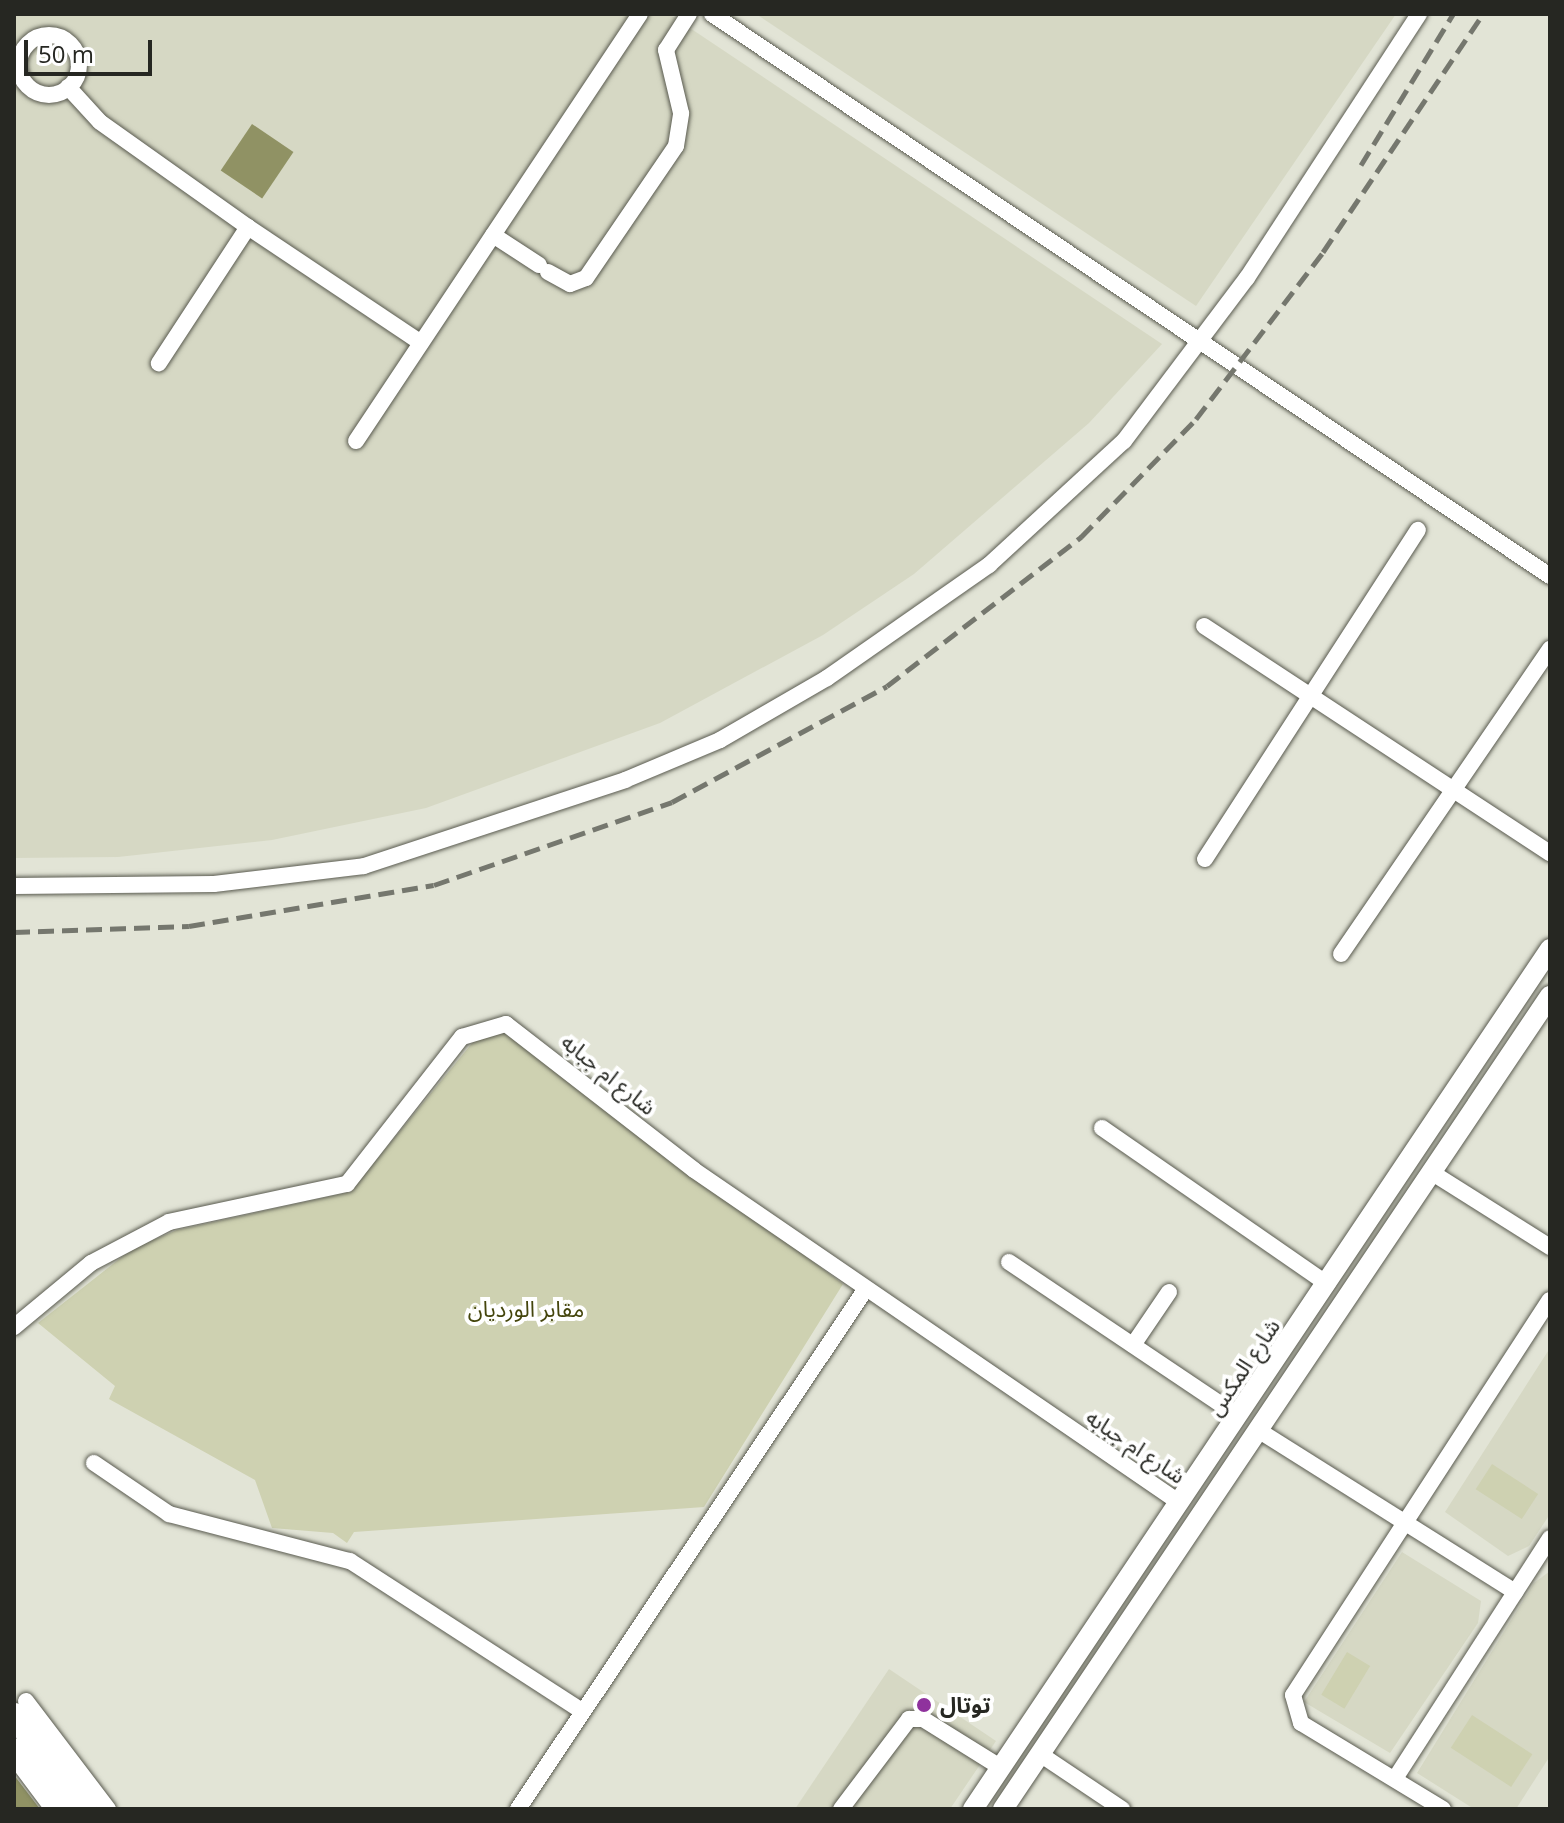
<!DOCTYPE html>
<html>
<head>
<meta charset="utf-8">
<style>
  body { margin:0 }
  #map { position:relative; width:1564px; height:1823px; overflow:hidden; background:#e2e4d6; font-family:"Open Sans","Noto Sans Arabic",sans-serif }
  div>[style] { position:absolute }
  [style*='--x'] { left:calc(var(--x)*1px); top:calc(var(--y)*1px); width:calc(var(--w)*1px); rotate:calc(var(--a)*1deg) }
  .built>* { inset:0; background:#d6d8c4 }
  .green>* { inset:0; background:#ced1b1; transform-origin:0 0 }
  .water>* { inset:0; background:#909264; transform-origin:0 0 }
  .roads { filter:drop-shadow(0 0 2px #595a4f) drop-shadow(0 0 2px #595a4f) }
  .minor>* { height:16px; margin:-8px; padding:0 8px; transform-origin:8px; border-radius:8px; background:#fff }
  .minor>.ring { margin:-8px; padding:0; box-sizing:content-box; background:none; border:16px solid #fff; border-radius:50% }
  .major>* { height:20px; margin:-10px; padding:0 10px; transform-origin:10px; border-radius:10px; background:#fff }
  .highway>* { height:24px; margin:-12px; padding:0 12px; transform-origin:12px; border-radius:12px; background:#fff }
  .rail>* { height:5px; margin-top:-2.5px; transform-origin:0; background:repeating-linear-gradient(90deg,#75776e 0 16px,transparent 0 24px) }
  .dots>* { width:22px; height:22px; translate:-50% -50%; box-sizing:border-box; border:4px solid #fff; border-radius:50% }
  span { translate:-50% -50%; white-space:nowrap; text-align:center; line-height:1.15; -webkit-text-stroke:8px #fff; paint-order:stroke }
  .street-label { font-size:22px; color:#262722 }
  .park-label { font-size:22px; color:#44450c }
  .poi-label { font-size:22px; color:#262722; font-weight:700 }
  .left { translate:0 -50%; text-align:left }
  .frame { position:absolute; inset:0; border:16px solid #262722; pointer-events:none }
  .scale { position:absolute; left:24px; top:40px; width:128px; height:36px; box-sizing:border-box; border:4px solid #262722; border-top:0; padding-left:10px; font-size:24px; line-height:28px; white-space:nowrap; color:#262722; -webkit-text-stroke:6px #fff; paint-order:stroke }
</style>
</head>
<body>
<div id="map">
  <div class="built">
    <div style="clip-path:polygon(14px 14px,669px 14px,1162px 344px,1089px 423px,914px 574px,823px 635px,660px 723px,426px 808px,272px 840px,118px 857px,14px 858px)"></div>
    <div style="clip-path:polygon(756px 14px,1396px 14px,1196px 306px)"></div>
    <div style="clip-path:polygon(1550px 1348px,1550px 1514px,1529px 1546px,1508px 1556px,1445px 1512px)"></div>
    <div style="clip-path:polygon(1402px 1552px,1481px 1601px,1478px 1623px,1390px 1753px,1304px 1702px)"></div>
    <div style="clip-path:polygon(1550px 1571px,1550px 1756px,1516px 1809px,1474px 1809px,1417px 1773px,1534px 1583px)"></div>
    <div style="clip-path:polygon(889px 1669px,996px 1741px,950px 1809px,795px 1809px)"></div>
  </div>
  <div class="green">
    <div style="clip-path:polygon(503px 1032px,843px 1284px,704px 1507px,354px 1532px,347px 1543px,333px 1533px,272px 1528px,255px 1480px,109px 1399px,115px 1386px,38px 1323px,132px 1249px,177px 1230px,350px 1192px,473px 1042px)"></div>
    <div style="left:1492px;top:1464px;width:55px;height:30px;rotate:33deg"></div>
    <div style="left:1347px;top:1652px;width:27px;height:50px;rotate:31deg"></div>
    <div style="left:1472px;top:1715px;width:72px;height:39px;rotate:33deg"></div>
  </div>
  <div class="water">
    <div style="left:252px;top:124px;width:50px;height:56px;rotate:34deg"></div>
    <div style="clip-path:polygon(14px 1775px,40px 1809px,14px 1809px)"></div>
  </div>
  <div class="roads">
    <div class="minor">
      <div style="--x:712;--y:14;--w:1009;--a:33.85"></div>
      <div class="ring" style="left:19px;top:35px;width:44px;height:44px"></div>
      <div style="--x:68;--y:87;--w:47;--a:47.6"></div>
      <div style="--x:100;--y:122;--w:181;--a:35.4"></div>
      <div style="--x:248;--y:227;--w:163;--a:123.2"></div>
      <div style="--x:248;--y:227;--w:208;--a:33.8"></div>
      <div style="--x:493;--y:235;--w:55;--a:33.1"></div>
      <div style="--x:548;--y:272;--w:25;--a:29"></div>
      <div style="--x:570;--y:284;--w:17;--a:-21"></div>
      <div style="--x:586;--y:278;--w:160;--a:-55.7"></div>
      <div style="--x:676;--y:146;--w:33;--a:-81"></div>
      <div style="--x:681;--y:113;--w:65;--a:-103.4"></div>
      <div style="--x:666;--y:50;--w:43;--a:-57.4"></div>
      <div style="--x:356;--y:441;--w:513;--a:-56.37"></div>
      <div style="--x:1204;--y:626;--w:414;--a:33.3"></div>
      <div style="--x:1205;--y:859;--w:392;--a:-57.1"></div>
      <div style="--x:14;--y:886;--w:200;--a:-0.6"></div>
      <div style="--x:214;--y:884;--w:151;--a:-6.8"></div>
      <div style="--x:364;--y:866;--w:275;--a:-18.2"></div>
      <div style="--x:625;--y:780;--w:103;--a:-22.8"></div>
      <div style="--x:720;--y:740;--w:124;--a:-30.1"></div>
      <div style="--x:827;--y:678;--w:198;--a:-34.9"></div>
      <div style="--x:989;--y:565;--w:183;--a:-42.6"></div>
      <div style="--x:1124;--y:441;--w:204;--a:-53"></div>
      <div style="--x:1247;--y:278;--w:315;--a:-56.9"></div>
      <div style="--x:1341;--y:954;--w:370;--a:-55.6"></div>
      <div style="--x:1102;--y:1128;--w:274;--a:34.7"></div>
      <div style="--x:1431;--y:1172;--w:141;--a:32.2"></div>
      <div style="--x:1009;--y:1262;--w:276;--a:33.9"></div>
      <div style="--x:14;--y:1327;--w:100;--a:-39.7"></div>
      <div style="--x:91;--y:1263;--w:88;--a:-27.7"></div>
      <div style="--x:169;--y:1222;--w:182;--a:-12.1"></div>
      <div style="--x:347;--y:1184;--w:187;--a:-52"></div>
      <div style="--x:462;--y:1037;--w:46;--a:-16.5"></div>
      <div style="--x:506;--y:1024;--w:238;--a:37.8"></div>
      <div style="--x:694;--y:1170;--w:589;--a:34.42"></div>
      <div style="--x:1133;--y:1345;--w:64;--a:-55.8"></div>
      <div style="--x:1258;--y:1430;--w:304;--a:32.2"></div>
      <div style="--x:94;--y:1463;--w:91;--a:34.2"></div>
      <div style="--x:169;--y:1514;--w:187;--a:14.6"></div>
      <div style="--x:350;--y:1561;--w:276;--a:32.9"></div>
      <div style="--x:26;--y:1701;--w:136;--a:52.8"></div>
      <div style="--x:1040;--y:1754;--w:99;--a:33.9"></div>
      <div style="--x:1396;--y:1777;--w:284;--a:-57.2"></div>
      <div style="--x:518;--y:1809;--w:624;--a:-56.23"></div>
      <div style="--x:841;--y:1809;--w:113;--a:-52.9"></div>
      <div style="--x:909;--y:1719;--w:14;--a:0"></div>
      <div style="--x:923;--y:1719;--w:91;--a:31.9"></div>
      <div style="--x:1443;--y:1809;--w:166;--a:-148.8"></div>
      <div style="--x:1301;--y:1723;--w:29;--a:-106"></div>
      <div style="--x:1293;--y:1695;--w:471;--a:-57"></div>
    </div>
    <div class="major">
      <div style="--x:973;--y:1809;--w:1036;--a:-56.14"></div>
      <div style="--x:1003;--y:1809;--w:980;--a:-56.07"></div>
    </div>
    <div class="highway">
      <div style="--x:14;--y:1715;--w:118;--a:52.9"></div>
      <div style="--x:14;--y:1750;--w:74;--a:53.3"></div>
    </div>
  </div>
  <div class="rail">
    <div style="--x:1361;--y:165;--w:177;--a:-58.6"></div>
    <div style="--x:14;--y:932;--w:175;--a:-2"></div>
    <div style="--x:189;--y:926;--w:248;--a:-9.5"></div>
    <div style="--x:434;--y:885;--w:252;--a:-19.2"></div>
    <div style="--x:672;--y:802;--w:244;--a:-28.3"></div>
    <div style="--x:887;--y:686;--w:245;--a:-37.5"></div>
    <div style="--x:1081;--y:537;--w:165;--a:-45.7"></div>
    <div style="--x:1196;--y:419;--w:210;--a:-52.7"></div>
    <div style="--x:1323;--y:252;--w:287;--a:-56.1"></div>
  </div>
  <div class="dots">
    <div style="left:924px;top:1705px;background:#8f329d"></div>
  </div>
  <div class="street-label">
    <span style="left:609px;top:1074px;rotate:39deg">شارع ام جبابه</span>
    <span style="left:1243px;top:1367px;rotate:-56deg">شارع المكس</span>
    <span style="left:1136px;top:1446px;rotate:34deg">شارع ام جبابه</span>
  </div>
  <div class="park-label">
    <span style="left:526px;top:1309px">مقابر الورديان</span>
  </div>
  <div class="poi-label">
    <span class="left" style="left:940px;top:1705px">توتال</span>
  </div>
  <div class="frame"></div>
  <div class="scale">50 m</div>
</div>
</body>
</html>
